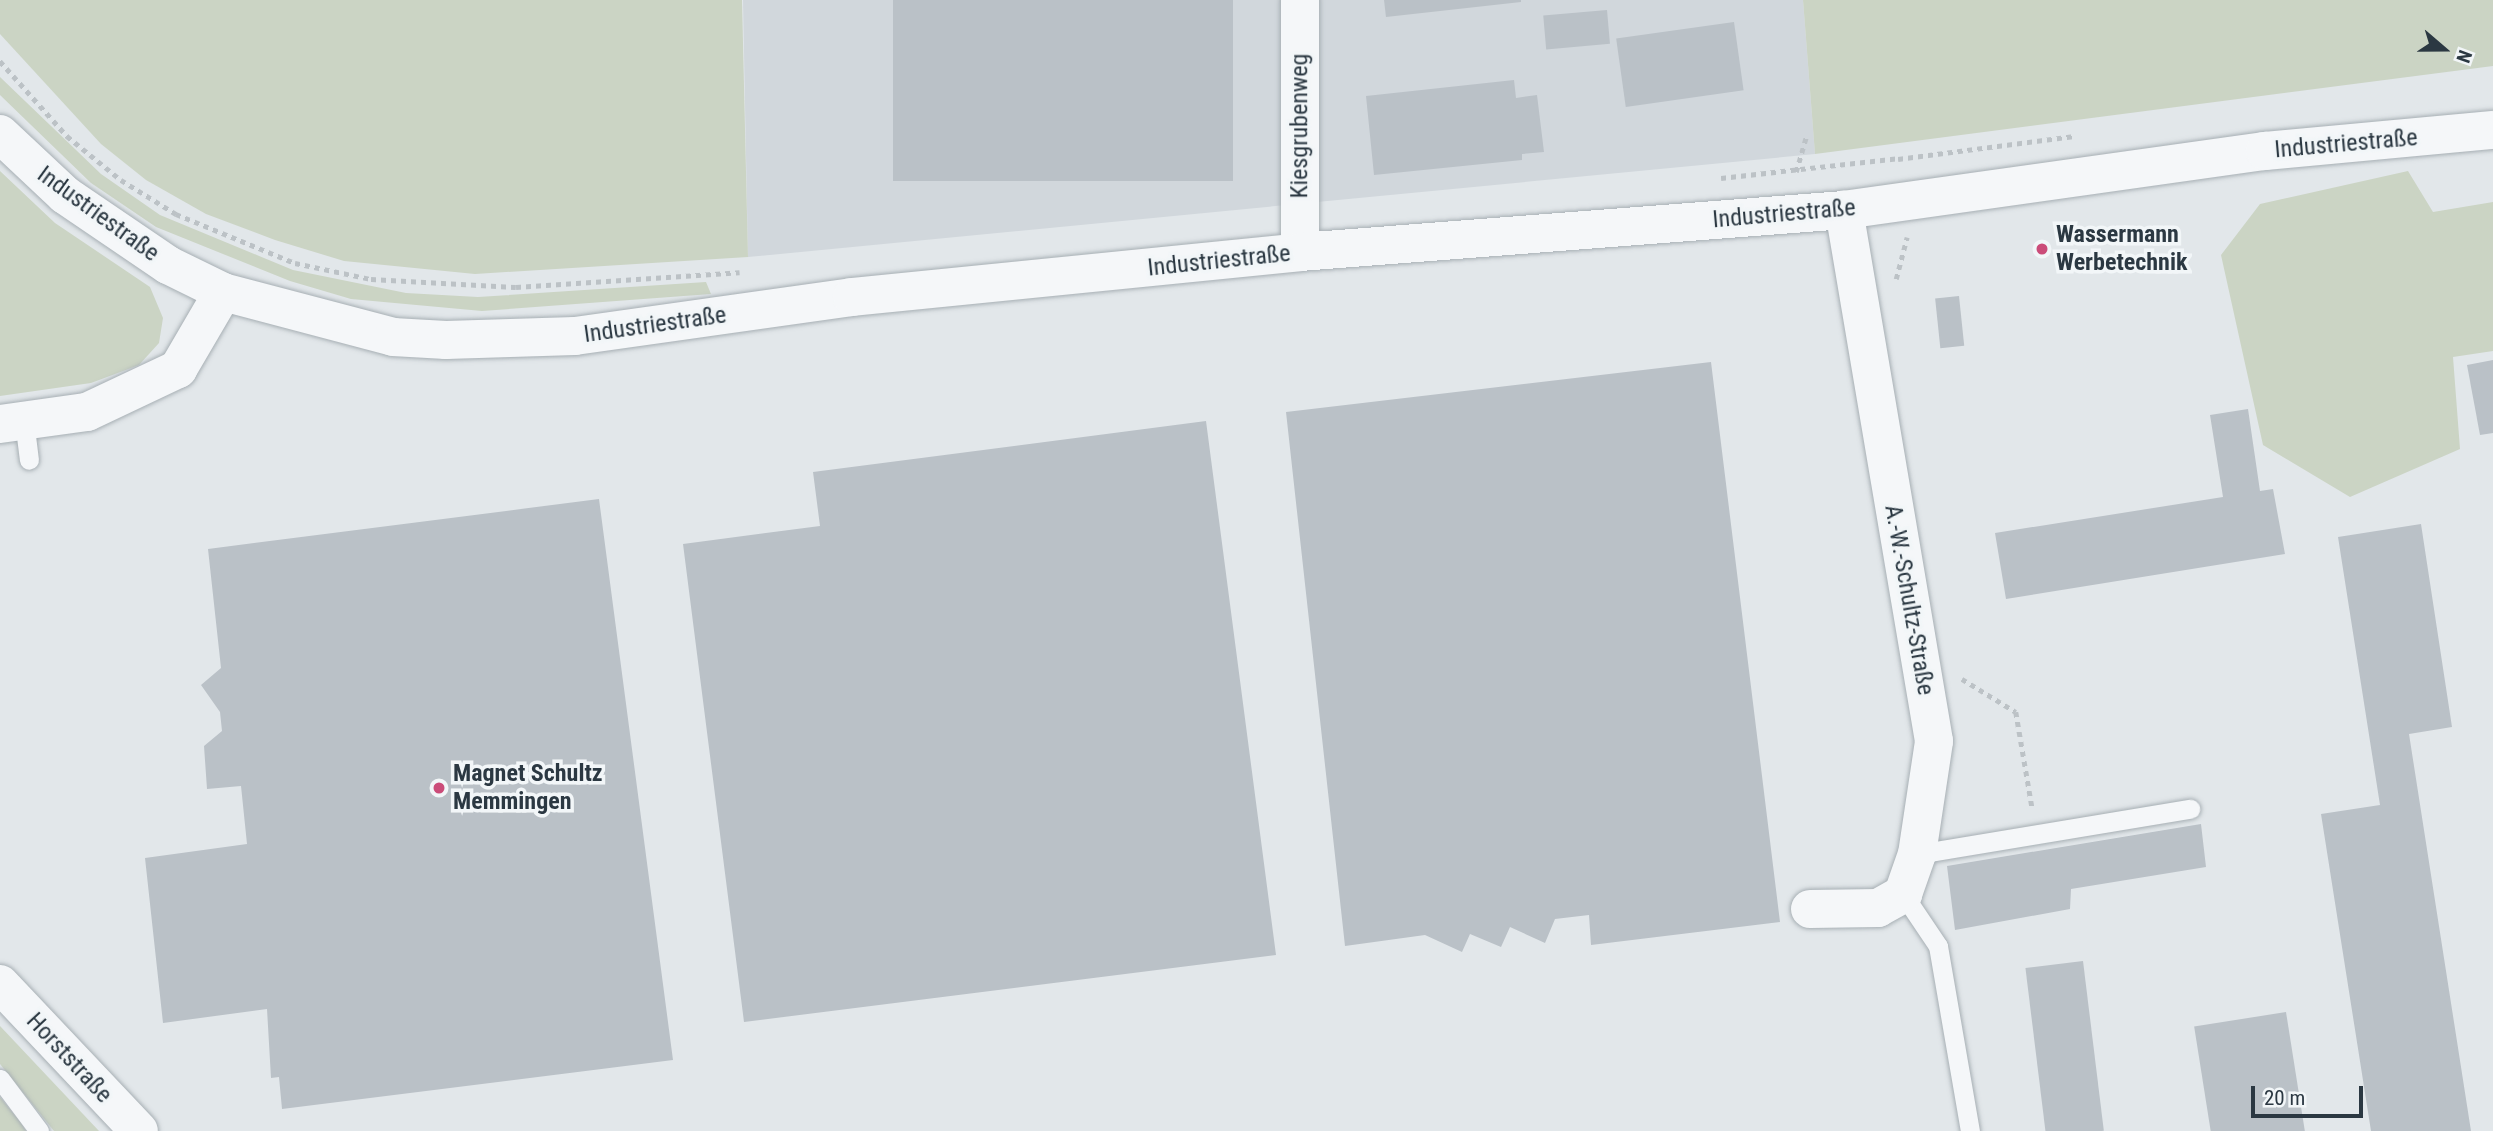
<!DOCTYPE html>
<html>
<head>
<meta charset="utf-8">
<style>
  body { margin:0 }
  #map { position:relative; width:2493px; height:1131px; overflow:hidden; background:#e2e7ea; font-family:"Roboto Condensed",sans-serif }
  div>[style] { position:absolute }
  [style*='--x'] { left:calc(var(--x)*1px); top:calc(var(--y)*1px); width:calc(var(--w)*1px); rotate:calc(var(--a)*1deg) }
  .built>* { inset:0; background:#d1d7dc }
  .green>* { inset:0; background:#cbd4c4 }
  .building>* { inset:0; background:#bac1c7; transform-origin:0 0 }
  .path>* { height:4.5px; margin-top:-2.25px; transform-origin:0; background:repeating-linear-gradient(90deg,#bcc2c6 0 5px,transparent 0 10px) }
  .roads { filter:drop-shadow(0 0 2px #a7afb4) drop-shadow(0 0 2px #a7afb4) }
  .service>* { height:19px; margin:-9.5px; padding:0 9.5px; transform-origin:9.5px; border-radius:9.5px; background:#f5f7f9 }
  .minor>* { height:38px; margin:-19px; padding:0 19px; transform-origin:19px; border-radius:19px; background:#f5f7f9 }
  .dots>* { width:19px; height:19px; translate:-50% -50%; box-sizing:border-box; border:4px solid #f2f6f8; border-radius:50% }
  span { translate:-50% -50%; white-space:nowrap; text-align:center; line-height:1.15; -webkit-text-stroke:7px #f2f6f8; paint-order:stroke }
  .street-label { font-size:24px; color:#2b3842 }
  .poi-label { font-size:24px; color:#2b3842; font-weight:700 }
  .left { translate:0 -50%; text-align:left }
  .north { position:absolute; left:2409px; top:14px; width:70px; height:70px; -webkit-text-stroke:5px #f2f6f8; paint-order:stroke; rotate:110deg; font-size:19px; font-weight:700; line-height:28px; text-align:center; color:#2b3842 }
  .north::after { content:''; display:block; margin:auto; width:24px; height:32px; background:#2b3842; clip-path:polygon(50% 0,100% 100%,50% 72%,0 100%) }
  .scale { position:absolute; left:2251px; top:1086px; width:112px; height:32px; box-sizing:border-box; border:4px solid #2b3842; border-top:0; padding-left:9px; font-size:21px; line-height:24px; white-space:nowrap; color:#2b3842; -webkit-text-stroke:5px #f2f6f8; paint-order:stroke }
</style>
</head>
<body>
<div id="map">
  <div class="built">
    <div style="clip-path:polygon(743px 0,1803px 0,1815px 154px,748px 257px)"></div>
  </div>
  <div class="green">
    <div style="clip-path:polygon(0 0,742px 0,748px 257px,475px 274px,344px 261px,275px 240px,206px 214px,146px 180px,101px 144px,0 34px)"></div>
    <div style="clip-path:polygon(1803px 0,2493px 0,2493px 66px,1815px 154px)"></div>
    <div style="clip-path:polygon(0 77px,101px 174px,160px 215px,293px 270px,406px 293px,478px 297px,706px 282px,711px 294px,482px 311px,351px 299px,290px 281px,156px 227px,91px 183px,0 95px)"></div>
    <div style="clip-path:polygon(0 171px,55px 223px,150px 287px,163px 318px,159px 343px,139px 365px,91px 383px,0 396px)"></div>
    <div style="clip-path:polygon(2408px 171px,2433px 212px,2493px 202px,2493px 351px,2453px 357px,2460px 449px,2350px 497px,2263px 445px,2221px 255px,2260px 204px)"></div>
    <div style="clip-path:polygon(0 1026px,99px 1131px,54px 1131px,0 1064px)"></div>
    <div style="clip-path:polygon(0 1097px,21px 1123px,26px 1131px,0 1131px)"></div>
  </div>
  <div class="building">
    <div style="left:893px;top:0;width:340px;height:181px"></div>
    <div style="clip-path:polygon(1384px 0,1521px 0,1521px 2px,1386px 17px)"></div>
    <div style="left:1607px;top:10px;width:34px;height:64px;rotate:85deg"></div>
    <div style="left:1734px;top:22px;width:69px;height:119px;rotate:82deg"></div>
    <div style="clip-path:polygon(1514px 80px,1516px 98px,1537px 95px,1544px 152px,1522px 154px,1522px 160px,1374px 175px,1366px 96px)"></div>
    <div style="left:1959px;top:296px;width:50px;height:24px;rotate:84deg"></div>
    <div style="clip-path:polygon(2493px 360px,2493px 433px,2480px 435px,2467px 365px)"></div>
    <div style="clip-path:polygon(1711px 362px,1780px 922px,1591px 945px,1589px 915px,1555px 919px,1545px 943px,1510px 927px,1501px 947px,1470px 934px,1462px 952px,1425px 935px,1345px 946px,1286px 412px)"></div>
    <div style="clip-path:polygon(2248px 409px,2260px 491px,2273px 489px,2285px 554px,2006px 599px,1995px 533px,2223px 497px,2210px 415px)"></div>
    <div style="clip-path:polygon(1206px 421px,1276px 955px,744px 1022px,683px 544px,820px 526px,813px 472px)"></div>
    <div style="clip-path:polygon(599px 499px,673px 1060px,282px 1109px,279px 1077px,271px 1078px,267px 1009px,163px 1023px,145px 858px,247px 844px,241px 786px,207px 789px,204px 746px,222px 731px,220px 712px,201px 685px,221px 668px,208px 549px)"></div>
    <div style="clip-path:polygon(2421px 524px,2452px 727px,2409px 734px,2471px 1131px,2371px 1131px,2321px 814px,2380px 805px,2338px 537px)"></div>
    <div style="clip-path:polygon(2201px 824px,2206px 867px,2071px 889px,2070px 909px,1955px 930px,1947px 866px)"></div>
    <div style="left:2083px;top:961px;width:171px;height:58px;rotate:83deg"></div>
    <div style="left:2286px;top:1012px;width:121px;height:93px;rotate:81deg"></div>
  </div>
  <div class="path">
    <div style="--x:0;--y:61;--w:101;--a:48.2"></div>
    <div style="--x:67;--y:136;--w:70;--a:39.2"></div>
    <div style="--x:121;--y:180;--w:65;--a:31.7"></div>
    <div style="--x:176;--y:214;--w:129;--a:22.4"></div>
    <div style="--x:295;--y:263;--w:78;--a:11.9"></div>
    <div style="--x:371;--y:279;--w:145;--a:3.2"></div>
    <div style="--x:516;--y:287;--w:224;--a:-3.8"></div>
    <div style="--x:1898;--y:159;--w:178;--a:-7.4"></div>
    <div style="--x:1796;--y:172;--w:36;--a:-74"></div>
    <div style="--x:1721;--y:178;--w:178;--a:-6.4"></div>
    <div style="--x:1896;--y:279;--w:43;--a:-75.3"></div>
    <div style="--x:1962;--y:679;--w:63;--a:31.4"></div>
    <div style="--x:2016;--y:712;--w:96;--a:80.4"></div>
  </div>
  <div class="roads">
    <div class="service">
      <div style="--x:24;--y:420;--w:40;--a:82.9"></div>
      <div style="--x:1917;--y:854;--w:277;--a:-9.4"></div>
      <div style="--x:1903;--y:894;--w:63;--a:56.1"></div>
      <div style="--x:1938;--y:946;--w:188;--a:80.2"></div>
      <div style="--x:0;--y:1079;--w:65;--a:53.1"></div>
    </div>
    <div class="minor">
      <div style="--x:1300;--y:0;--w:252;--a:90"></div>
      <div style="--x:0;--y:134;--w:89;--a:43.2"></div>
      <div style="--x:65;--y:195;--w:125;--a:34.2"></div>
      <div style="--x:168;--y:265;--w:61;--a:26.1"></div>
      <div style="--x:223;--y:292;--w:176;--a:14.8"></div>
      <div style="--x:393;--y:337;--w:53;--a:3.2"></div>
      <div style="--x:446;--y:340;--w:129;--a:-1.8"></div>
      <div style="--x:575;--y:336;--w:280;--a:-8"></div>
      <div style="--x:852;--y:297;--w:450;--a:-5.7"></div>
      <div style="--x:1300;--y:252;--w:546;--a:-4.41"></div>
      <div style="--x:1844;--y:210;--w:425;--a:-8"></div>
      <div style="--x:2265;--y:151;--w:229;--a:-5.3"></div>
      <div style="--x:0;--y:424;--w:88;--a:-7.9"></div>
      <div style="--x:87;--y:412;--w:101;--a:-25.3"></div>
      <div style="--x:178;--y:369;--w:89;--a:-59.7"></div>
      <div style="--x:1810;--y:909;--w:68;--a:-0.8"></div>
      <div style="--x:1878;--y:908;--w:29;--a:-29"></div>
      <div style="--x:1903;--y:894;--w:42;--a:-70.7"></div>
      <div style="--x:1917;--y:854;--w:114;--a:-81.4"></div>
      <div style="--x:1934;--y:741;--w:539;--a:-99.62"></div>
      <div style="--x:0;--y:984;--w:202;--a:46.6"></div>
    </div>
  </div>
  <div class="dots">
    <div style="left:2042px;top:249px;background:#cb4c79"></div>
    <div style="left:439px;top:788px;background:#cb4c79"></div>
  </div>
  <div class="street-label">
    <span style="left:1300px;top:126px;rotate:-90deg">Kiesgrubenweg</span>
    <span style="left:2346px;top:144px;rotate:-5deg">Industriestraße</span>
    <span style="left:98px;top:214px;rotate:36deg">Industriestraße</span>
    <span style="left:1784px;top:214px;rotate:-5deg">Industriestraße</span>
    <span style="left:1219px;top:261px;rotate:-6deg">Industriestraße</span>
    <span style="left:655px;top:325px;rotate:-8deg">Industriestraße</span>
    <span style="left:1909px;top:600px;rotate:80deg">A.-W.-Schultz-Straße</span>
    <span style="left:69px;top:1058px;rotate:47deg">Horststraße</span>
  </div>
  <div class="poi-label">
    <span class="left" style="left:2056px;top:249px">Wassermann<br>Werbetechnik</span>
    <span class="left" style="left:453px;top:788px">Magnet Schultz<br>Memmingen</span>
  </div>
  <div class="north">N</div>
  <div class="scale">20 m</div>
</div>
</body>
</html>
